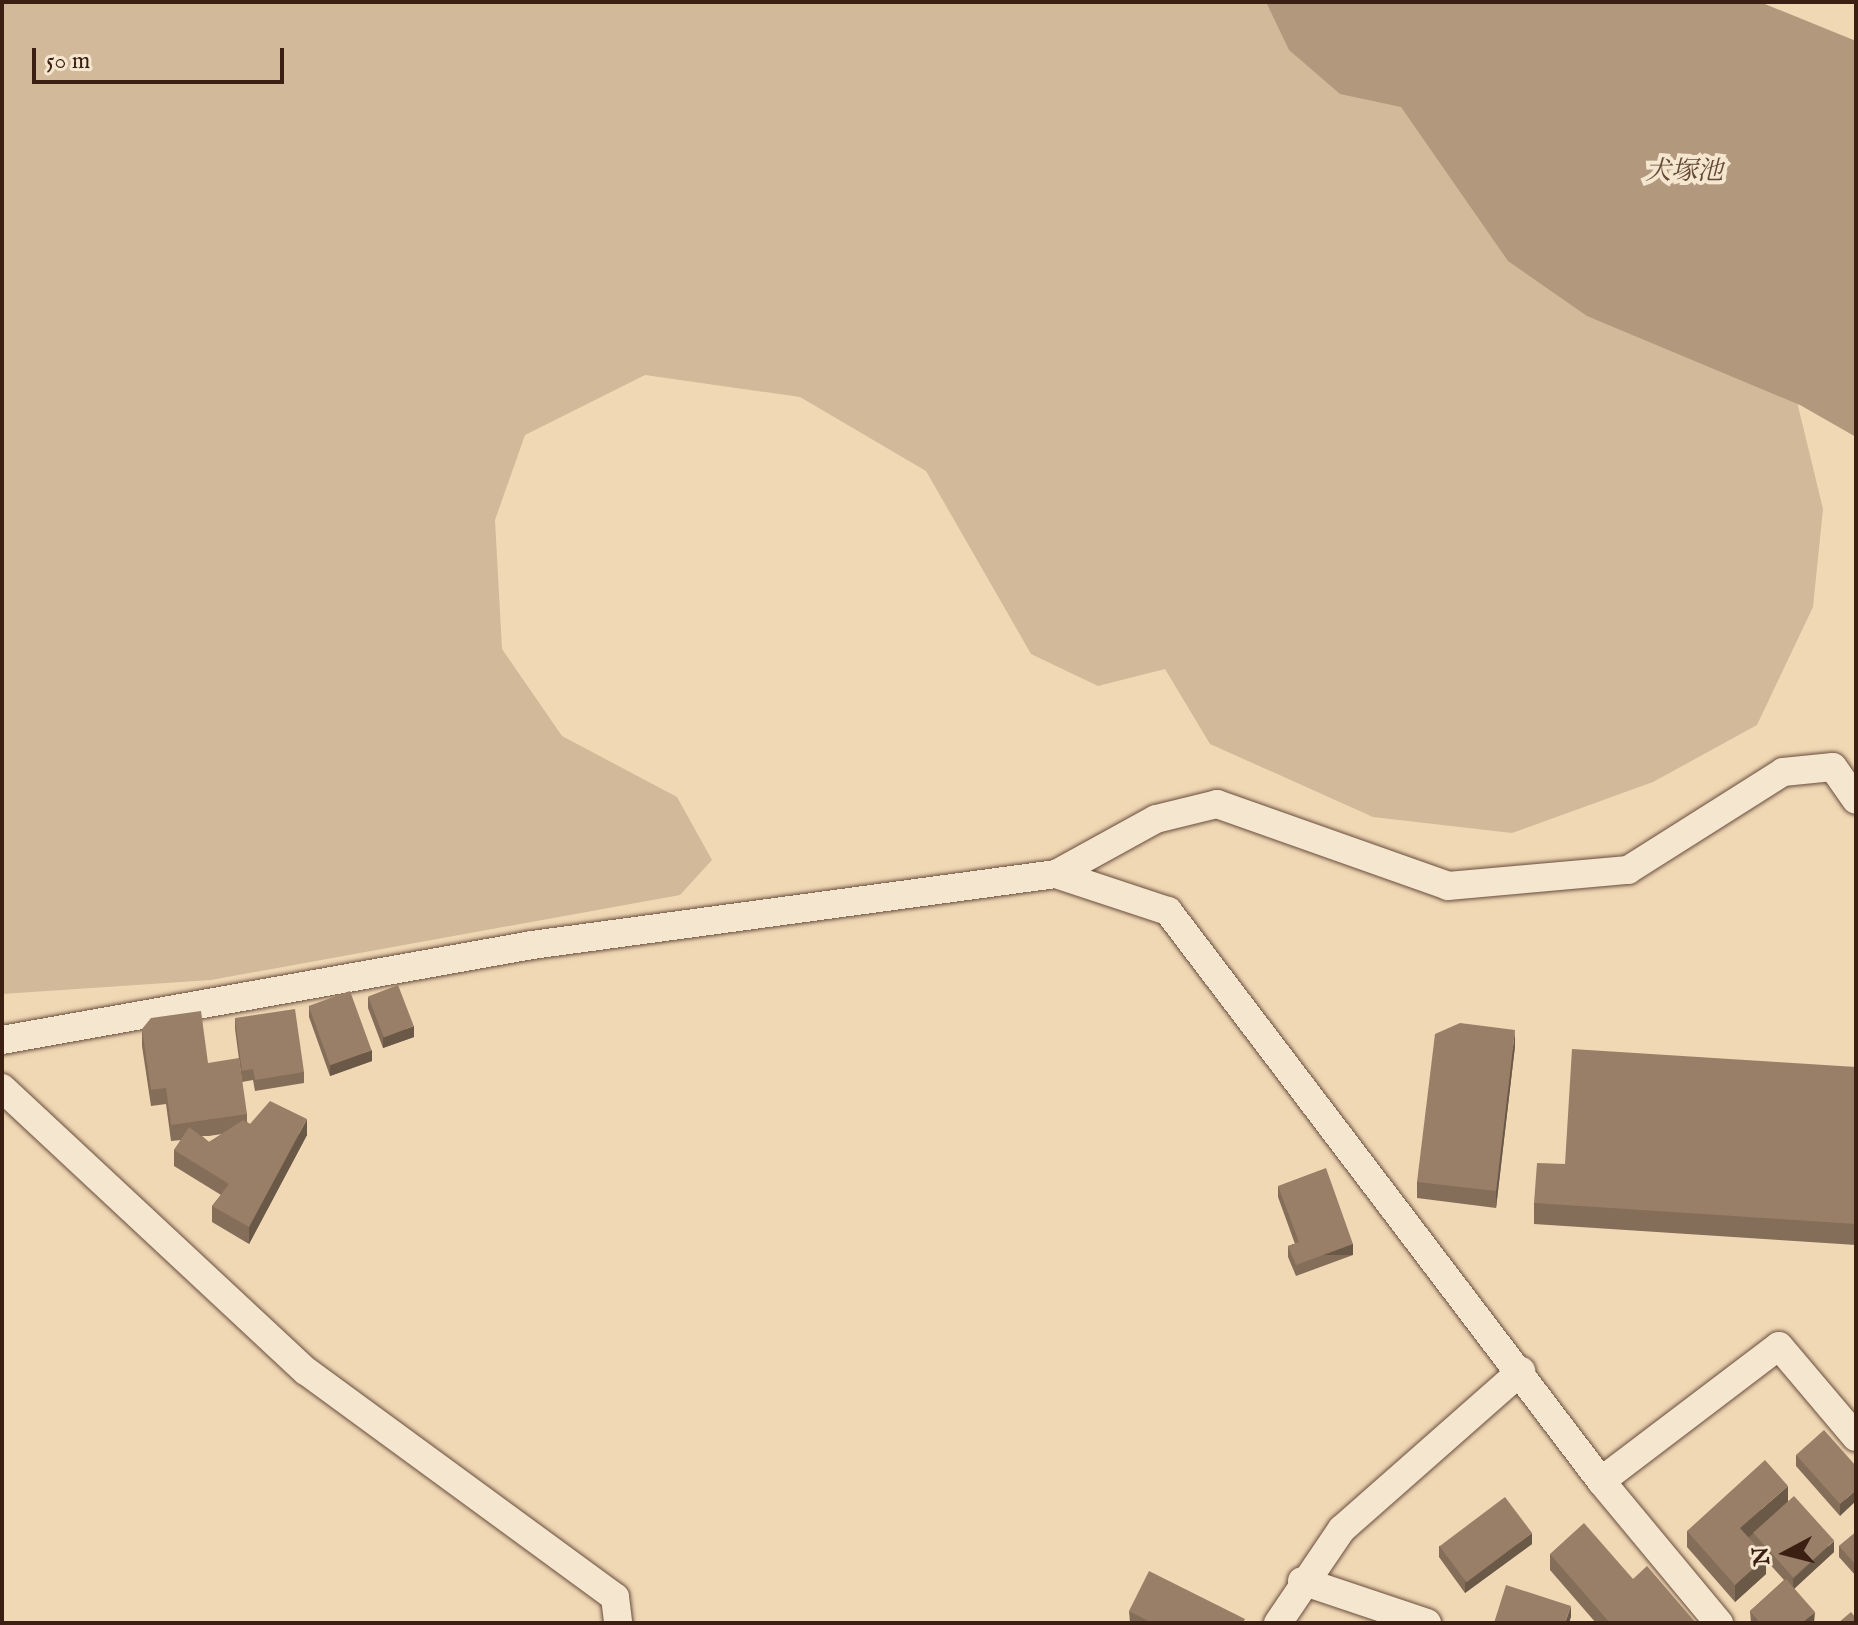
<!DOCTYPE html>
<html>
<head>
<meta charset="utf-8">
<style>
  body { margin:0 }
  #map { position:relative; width:1858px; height:1625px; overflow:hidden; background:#f0d8b5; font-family:"IM FELL English","Noto Serif JP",serif }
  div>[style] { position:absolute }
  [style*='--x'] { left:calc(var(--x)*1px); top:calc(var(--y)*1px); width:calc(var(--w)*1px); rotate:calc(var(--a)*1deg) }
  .green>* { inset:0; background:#d1b999 }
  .water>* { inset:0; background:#b2997e }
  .roads { filter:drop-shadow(0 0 2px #684d3c) drop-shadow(0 0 2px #684d3c) }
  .street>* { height:28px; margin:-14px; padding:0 14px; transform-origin:14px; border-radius:14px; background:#f5e6cf }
  .wall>* { inset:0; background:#846d59 }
  .shaded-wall>* { inset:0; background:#6b5948; transform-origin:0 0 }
  .building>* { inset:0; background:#997f67; transform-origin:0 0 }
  span { translate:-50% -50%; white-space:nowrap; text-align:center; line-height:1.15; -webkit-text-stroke:8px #f5e6cf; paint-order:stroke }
  .water-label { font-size:26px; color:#654a38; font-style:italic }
  .frame { position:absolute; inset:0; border:4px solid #3b1f13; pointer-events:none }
  .north { position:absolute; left:1746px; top:1513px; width:80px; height:80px; -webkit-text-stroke:6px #f5e6cf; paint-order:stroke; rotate:263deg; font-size:22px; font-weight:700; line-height:32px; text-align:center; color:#3b1f13 }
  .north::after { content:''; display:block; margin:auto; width:28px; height:36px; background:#3b1f13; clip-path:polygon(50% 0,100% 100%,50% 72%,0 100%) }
  .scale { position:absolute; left:32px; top:48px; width:252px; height:36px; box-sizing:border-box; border:4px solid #3b1f13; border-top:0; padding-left:10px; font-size:24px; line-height:28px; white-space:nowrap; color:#3b1f13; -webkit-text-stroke:6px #f5e6cf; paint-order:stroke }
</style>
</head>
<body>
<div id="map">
  <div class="green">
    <div style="clip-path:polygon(2px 2px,1446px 2px,1777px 319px,1823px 509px,1813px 607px,1757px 725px,1653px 782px,1512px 833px,1373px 817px,1210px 744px,1165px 669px,1098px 686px,1031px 654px,926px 471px,800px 397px,645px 375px,525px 435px,495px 520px,502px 649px,562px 736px,677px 797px,712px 860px,680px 895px,211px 980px,2px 994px)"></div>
  </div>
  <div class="water">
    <div style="clip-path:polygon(1266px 2px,1760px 2px,1856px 41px,1856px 437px,1800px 405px,1587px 316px,1508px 261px,1401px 107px,1340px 94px,1289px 50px)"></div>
  </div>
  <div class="roads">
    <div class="street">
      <div style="--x:1056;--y:874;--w:118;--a:18.3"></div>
      <div style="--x:1168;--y:911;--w:716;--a:52.78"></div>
      <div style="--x:1601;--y:1481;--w:185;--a:50.3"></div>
      <div style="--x:2;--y:1040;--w:538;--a:-10.16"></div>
      <div style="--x:532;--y:945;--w:529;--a:-7.72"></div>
      <div style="--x:1056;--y:874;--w:114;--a:-28.8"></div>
      <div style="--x:1156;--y:819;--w:63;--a:-13.8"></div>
      <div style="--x:1217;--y:804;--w:245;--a:19.5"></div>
      <div style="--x:1448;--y:886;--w:181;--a:-5.1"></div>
      <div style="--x:1628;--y:870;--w:183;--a:-32.3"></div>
      <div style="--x:1783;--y:772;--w:50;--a:-5.7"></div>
      <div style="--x:1833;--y:767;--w:40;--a:55.1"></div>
      <div style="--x:2;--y:1088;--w:415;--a:43"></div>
      <div style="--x:306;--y:1371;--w:383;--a:36.2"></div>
      <div style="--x:615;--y:1597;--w:26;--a:83"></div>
      <div style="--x:1601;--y:1481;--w:223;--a:-37.2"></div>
      <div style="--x:1779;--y:1346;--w:119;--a:49.8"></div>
      <div style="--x:1302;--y:1581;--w:132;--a:18.6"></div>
      <div style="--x:1278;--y:1623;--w:114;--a:-55.8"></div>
      <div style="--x:1342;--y:1529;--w:239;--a:-41.4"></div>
    </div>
  </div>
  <div class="wall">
    <div style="clip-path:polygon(368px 997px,414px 1037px,383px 1048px,368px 1008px)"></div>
    <div style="clip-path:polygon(309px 1006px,372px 1061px,330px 1076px,309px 1017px)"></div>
    <div style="clip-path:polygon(235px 1018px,304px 1072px,304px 1083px,255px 1091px,253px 1080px,242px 1082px,235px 1029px)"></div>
    <div style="clip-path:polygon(evenodd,142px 1029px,208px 1063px,247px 1114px,247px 1122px,250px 1124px,307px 1135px,249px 1244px,212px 1222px,212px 1206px,221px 1195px,174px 1166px,174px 1150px,181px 1140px,171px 1141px,166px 1104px,151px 1106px,142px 1046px,142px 1029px,222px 1134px,209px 1142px,202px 1136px,209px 1136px,222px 1134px)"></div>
    <div style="clip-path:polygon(1515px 1046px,1496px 1208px,1417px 1198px,1417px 1182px)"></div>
    <div style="clip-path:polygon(1856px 1067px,1856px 1245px,1534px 1224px,1534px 1203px,1565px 1164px)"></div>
    <div style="clip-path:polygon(1278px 1186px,1353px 1255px,1296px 1276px,1288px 1257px,1288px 1246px,1295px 1244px,1278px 1197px)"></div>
    <div style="clip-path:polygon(1796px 1455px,1856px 1466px,1840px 1516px,1796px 1466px)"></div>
    <div style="clip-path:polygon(1788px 1502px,1834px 1552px,1794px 1588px,1815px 1623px,1751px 1623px,1750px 1611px,1784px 1580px,1766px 1560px,1766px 1574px,1735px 1602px,1687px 1547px,1687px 1531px)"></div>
    <div style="clip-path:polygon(1856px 1532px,1856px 1576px,1839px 1557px,1839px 1546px)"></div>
    <div style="clip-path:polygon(1532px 1544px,1465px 1593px,1439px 1557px,1439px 1546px)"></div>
    <div style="clip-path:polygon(1550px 1554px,1633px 1579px,1696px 1623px,1596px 1623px,1550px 1570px)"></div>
    <div style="clip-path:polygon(1129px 1611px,1245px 1623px,1130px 1623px)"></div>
  </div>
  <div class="shaded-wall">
    <div style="clip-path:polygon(414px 1026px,414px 1037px,383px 1048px,383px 1037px)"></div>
    <div style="clip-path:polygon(1515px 1030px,1515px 1046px,1496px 1208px,1496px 1191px)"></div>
    <div style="clip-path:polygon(372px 1050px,372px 1061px,330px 1076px,330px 1065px)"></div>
    <div style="clip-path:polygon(307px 1119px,307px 1135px,249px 1244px,249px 1227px)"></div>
    <div style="left:1353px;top:1244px;width:11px;height:61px;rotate:90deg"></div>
    <div style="clip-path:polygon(1788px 1486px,1788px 1502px,1740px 1545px,1740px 1528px)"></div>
    <div style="clip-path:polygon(1856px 1490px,1856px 1501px,1840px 1516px,1840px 1504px)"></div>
    <div style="clip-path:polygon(1532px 1533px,1532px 1544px,1465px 1593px,1465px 1582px)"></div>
    <div style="clip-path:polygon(1834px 1541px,1834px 1552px,1793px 1590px,1793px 1579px)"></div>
    <div style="clip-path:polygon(1766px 1557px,1766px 1574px,1735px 1602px,1735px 1585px)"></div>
    <div style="clip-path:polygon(1571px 1606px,1571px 1617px,1569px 1623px,1565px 1623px)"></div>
    <div style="clip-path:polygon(1815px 1612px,1814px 1623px,1802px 1623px)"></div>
  </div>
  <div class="building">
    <div style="left:398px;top:985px;width:44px;height:32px;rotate:69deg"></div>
    <div style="left:350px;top:991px;width:63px;height:44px;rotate:70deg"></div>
    <div style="clip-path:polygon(295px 1009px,304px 1072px,255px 1080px,253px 1069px,242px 1071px,235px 1018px)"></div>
    <div style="clip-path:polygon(201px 1011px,208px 1063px,239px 1058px,247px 1114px,171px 1125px,166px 1088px,151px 1090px,142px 1029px,151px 1018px)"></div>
    <div style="clip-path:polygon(1460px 1023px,1515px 1030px,1496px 1191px,1417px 1182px,1435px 1034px)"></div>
    <div style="clip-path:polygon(1572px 1049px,1856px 1067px,1856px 1224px,1534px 1203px,1537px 1163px,1565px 1164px)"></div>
    <div style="clip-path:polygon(270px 1101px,307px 1119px,249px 1227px,212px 1206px,229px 1184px,174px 1150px,189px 1127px,209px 1142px,243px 1120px,250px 1124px)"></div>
    <div style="clip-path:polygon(1326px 1168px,1353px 1244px,1296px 1265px,1288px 1246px,1299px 1242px,1278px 1186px)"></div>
    <div style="clip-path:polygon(1824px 1430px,1856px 1466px,1856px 1490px,1840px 1504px,1796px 1455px)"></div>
    <div style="clip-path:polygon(1765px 1460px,1788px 1486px,1740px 1528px,1766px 1557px,1735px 1585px,1687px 1531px)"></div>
    <div style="left:1794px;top:1496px;width:60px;height:55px;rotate:48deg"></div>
    <div style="left:1505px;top:1497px;width:45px;height:82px;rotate:53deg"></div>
    <div style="clip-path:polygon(1584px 1523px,1633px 1579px,1647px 1566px,1696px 1623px,1610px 1623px,1550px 1554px)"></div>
    <div style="clip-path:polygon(1856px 1532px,1856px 1565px,1839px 1546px)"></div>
    <div style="clip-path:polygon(1149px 1571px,1245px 1619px,1243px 1623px,1152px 1623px,1129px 1611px)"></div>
    <div style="clip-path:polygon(1786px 1579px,1815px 1612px,1802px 1623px,1760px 1623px,1750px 1611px)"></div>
    <div style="clip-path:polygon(1506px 1585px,1571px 1606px,1565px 1623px,1494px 1623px)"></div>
    <div style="clip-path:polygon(1851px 1612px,1856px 1618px,1856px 1623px,1838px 1623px)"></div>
  </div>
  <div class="water-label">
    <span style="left:1684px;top:172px">犬塚池</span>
  </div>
  <div class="frame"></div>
  <div class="north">N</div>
  <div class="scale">50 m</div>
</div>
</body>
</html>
